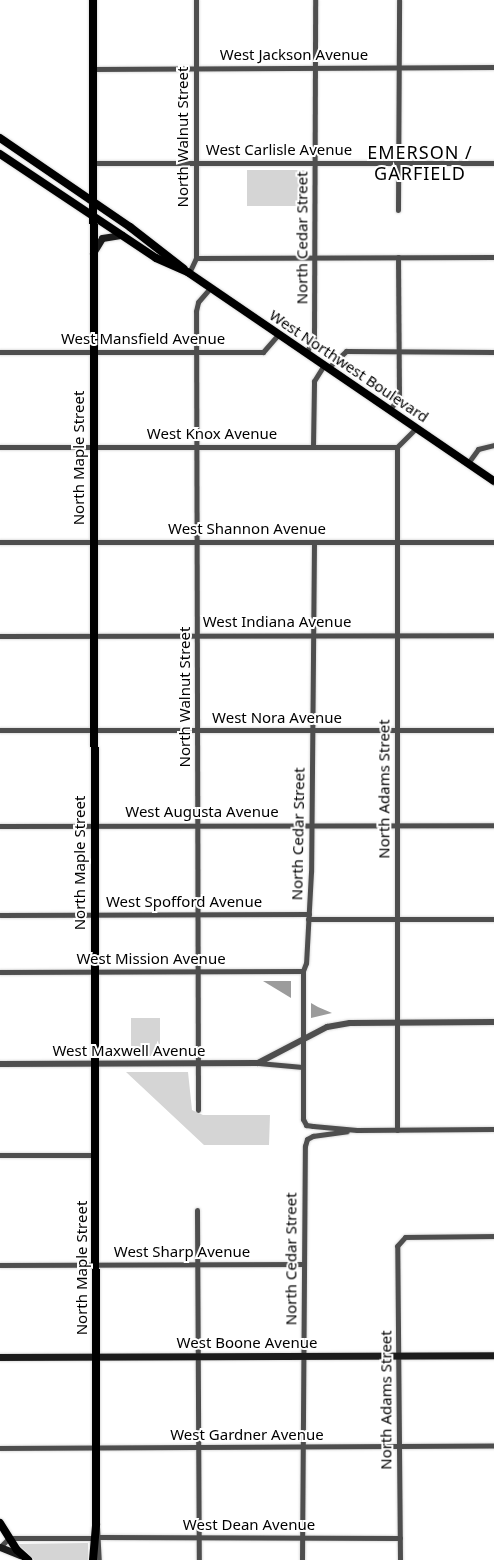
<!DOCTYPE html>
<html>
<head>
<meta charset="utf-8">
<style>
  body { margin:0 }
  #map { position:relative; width:494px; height:1560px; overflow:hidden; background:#fff; font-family:"Noto Sans",sans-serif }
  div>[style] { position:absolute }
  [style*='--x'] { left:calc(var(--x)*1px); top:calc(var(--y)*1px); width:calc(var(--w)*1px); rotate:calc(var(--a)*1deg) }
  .green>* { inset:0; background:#d5d5d5; transform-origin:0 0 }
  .water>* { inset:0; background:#9c9c9c }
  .roads { filter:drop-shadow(0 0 1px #dbdbdb) drop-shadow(0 0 1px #dbdbdb) }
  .minor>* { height:5px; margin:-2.5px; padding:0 2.5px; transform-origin:2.5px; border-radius:2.5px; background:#4e4e4e }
  .tertiary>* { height:6px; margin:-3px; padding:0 3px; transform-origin:3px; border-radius:3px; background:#4e4e4e }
  .secondary>* { height:7px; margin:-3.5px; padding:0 3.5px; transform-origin:3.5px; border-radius:3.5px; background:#1b1b1b }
  .primary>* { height:8px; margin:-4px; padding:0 4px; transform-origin:4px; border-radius:4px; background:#000 }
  span { translate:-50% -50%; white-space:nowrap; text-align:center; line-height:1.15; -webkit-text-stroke:4px #fff; paint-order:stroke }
  .street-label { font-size:15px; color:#000 }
  .quarter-label { font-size:18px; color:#000; letter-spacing:1px }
</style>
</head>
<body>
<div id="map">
  <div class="green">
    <div style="left:247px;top:170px;width:58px;height:36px"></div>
    <div style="left:131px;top:1018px;width:29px;height:38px"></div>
    <div style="clip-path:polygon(126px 1072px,188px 1072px,192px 1110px,203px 1115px,270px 1115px,269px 1145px,204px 1145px)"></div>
    <div style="clip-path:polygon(88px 1543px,88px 1560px,34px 1560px,18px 1544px)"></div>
  </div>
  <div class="water">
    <div style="clip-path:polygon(263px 981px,291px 981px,291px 998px)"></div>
    <div style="clip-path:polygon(311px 1003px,318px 1007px,332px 1013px,311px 1018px)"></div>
  </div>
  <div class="roads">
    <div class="minor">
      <div style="--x:94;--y:69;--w:400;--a:-0.3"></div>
      <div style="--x:94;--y:163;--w:400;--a:0"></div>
      <div style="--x:398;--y:210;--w:210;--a:-89.7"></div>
      <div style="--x:196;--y:258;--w:298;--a:-0.2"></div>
      <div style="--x:189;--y:273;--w:17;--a:-65"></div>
      <div style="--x:196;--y:258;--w:258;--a:-90"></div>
      <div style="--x:0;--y:352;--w:263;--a:0"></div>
      <div style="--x:263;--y:352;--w:23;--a:-49"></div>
      <div style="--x:306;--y:353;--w:17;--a:-62"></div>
      <div style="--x:314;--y:338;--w:338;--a:-89.8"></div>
      <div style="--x:328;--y:368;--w:25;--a:-43"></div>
      <div style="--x:346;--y:351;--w:148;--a:0.4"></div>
      <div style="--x:389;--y:410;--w:16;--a:-50"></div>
      <div style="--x:399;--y:398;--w:141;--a:-90.4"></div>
      <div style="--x:0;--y:447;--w:397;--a:0"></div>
      <div style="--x:397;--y:447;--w:27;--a:-45"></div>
      <div style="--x:313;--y:447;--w:66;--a:-89.1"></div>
      <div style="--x:314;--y:381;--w:19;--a:-58"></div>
      <div style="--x:468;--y:463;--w:17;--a:-54"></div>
      <div style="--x:478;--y:449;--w:16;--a:-14"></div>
      <div style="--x:0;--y:542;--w:494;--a:0"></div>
      <div style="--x:314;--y:542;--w:330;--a:90.5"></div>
      <div style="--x:311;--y:872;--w:91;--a:93.1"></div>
      <div style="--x:306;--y:963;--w:9;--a:111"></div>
      <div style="--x:303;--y:971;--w:148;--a:90"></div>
      <div style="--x:303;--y:1119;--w:7;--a:63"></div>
      <div style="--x:306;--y:1125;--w:7;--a:8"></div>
      <div style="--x:313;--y:1126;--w:44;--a:5.2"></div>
      <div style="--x:357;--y:1130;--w:137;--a:-0.4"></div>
      <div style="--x:0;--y:636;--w:494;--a:-0.1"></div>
      <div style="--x:0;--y:730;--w:494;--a:0"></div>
      <div style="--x:0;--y:826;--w:494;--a:-0.1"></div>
      <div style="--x:0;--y:915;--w:309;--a:-0.2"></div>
      <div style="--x:308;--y:919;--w:186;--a:0"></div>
      <div style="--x:0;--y:972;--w:303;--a:-0.2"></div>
      <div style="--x:258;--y:1063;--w:45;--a:5.1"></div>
      <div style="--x:198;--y:1110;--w:799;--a:-90.14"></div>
      <div style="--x:196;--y:311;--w:9;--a:-77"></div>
      <div style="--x:198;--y:302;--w:18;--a:-49"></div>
      <div style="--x:397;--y:1130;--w:683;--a:-90"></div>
      <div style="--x:0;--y:1155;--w:96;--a:0"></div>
      <div style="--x:197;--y:1210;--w:350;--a:89.7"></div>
      <div style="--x:0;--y:1265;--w:303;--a:-0.2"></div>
      <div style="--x:0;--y:1448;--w:494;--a:-0.3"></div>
      <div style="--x:99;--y:1537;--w:301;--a:0.2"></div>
      <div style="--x:1;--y:1546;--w:11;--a:-45"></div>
      <div style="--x:9;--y:1538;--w:84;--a:0"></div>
      <div style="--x:302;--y:1560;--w:414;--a:-89.6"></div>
      <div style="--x:305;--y:1146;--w:7;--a:-74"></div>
      <div style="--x:307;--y:1139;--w:7;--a:-27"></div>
      <div style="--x:313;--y:1136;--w:34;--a:-8"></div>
      <div style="--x:400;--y:1560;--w:314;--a:-90.5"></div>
      <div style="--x:397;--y:1246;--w:12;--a:-48"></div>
      <div style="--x:405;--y:1237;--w:89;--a:-0.6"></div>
    </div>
    <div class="tertiary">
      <div style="--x:0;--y:1064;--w:258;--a:-0.2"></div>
      <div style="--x:258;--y:1063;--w:78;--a:-27.6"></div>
      <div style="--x:327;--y:1027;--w:23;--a:-10"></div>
      <div style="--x:350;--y:1023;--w:144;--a:-0.4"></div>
      <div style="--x:97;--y:1527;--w:33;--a:87"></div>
    </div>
    <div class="secondary">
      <div style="--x:93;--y:253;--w:17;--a:-59"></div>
      <div style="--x:102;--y:238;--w:20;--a:-9"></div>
      <div style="--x:0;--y:1357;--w:494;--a:-0.2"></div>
      <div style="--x:0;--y:1547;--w:22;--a:22"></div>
    </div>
    <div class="primary">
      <div style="--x:0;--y:138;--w:158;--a:34.4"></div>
      <div style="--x:130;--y:227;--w:68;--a:37.9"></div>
      <div style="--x:0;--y:154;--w:187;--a:33.7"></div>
      <div style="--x:156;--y:258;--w:36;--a:24"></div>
      <div style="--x:189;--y:273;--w:369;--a:34.3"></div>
      <div style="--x:0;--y:1523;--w:32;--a:58"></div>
      <div style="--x:17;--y:1550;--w:15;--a:42"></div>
      <div style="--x:93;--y:1560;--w:36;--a:-85"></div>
      <div style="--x:96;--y:1524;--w:1524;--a:-90.11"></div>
    </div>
  </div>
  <div class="street-label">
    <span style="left:294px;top:55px">West Jackson Avenue</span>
    <span style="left:183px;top:137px;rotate:-90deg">North Walnut Street</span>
    <span style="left:279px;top:150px">West Carlisle Avenue</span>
    <span style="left:302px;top:238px;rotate:-90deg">North Cedar Street</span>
    <span style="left:143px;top:339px">West Mansfield Avenue</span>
    <span style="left:349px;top:366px;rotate:34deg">West Northwest Boulevard</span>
    <span style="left:212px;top:434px">West Knox Avenue</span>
    <span style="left:79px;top:458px;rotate:-90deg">North Maple Street</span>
    <span style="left:247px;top:529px">West Shannon Avenue</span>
    <span style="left:277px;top:622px">West Indiana Avenue</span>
    <span style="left:185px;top:697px;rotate:-90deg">North Walnut Street</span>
    <span style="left:277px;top:718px">West Nora Avenue</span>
    <span style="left:384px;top:789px;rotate:-90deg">North Adams Street</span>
    <span style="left:202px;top:812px">West Augusta Avenue</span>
    <span style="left:298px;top:834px;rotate:-89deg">North Cedar Street</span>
    <span style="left:80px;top:863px;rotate:-90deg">North Maple Street</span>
    <span style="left:184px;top:902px">West Spofford Avenue</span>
    <span style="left:151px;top:959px">West Mission Avenue</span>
    <span style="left:129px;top:1051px">West Maxwell Avenue</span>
    <span style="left:182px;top:1252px">West Sharp Avenue</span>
    <span style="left:291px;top:1259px;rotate:-90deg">North Cedar Street</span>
    <span style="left:82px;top:1268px;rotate:-90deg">North Maple Street</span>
    <span style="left:247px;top:1343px">West Boone Avenue</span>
    <span style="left:386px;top:1400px;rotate:-90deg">North Adams Street</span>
    <span style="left:247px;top:1435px">West Gardner Avenue</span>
    <span style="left:249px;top:1525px">West Dean Avenue</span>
  </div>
  <div class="quarter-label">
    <span style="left:420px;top:163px">EMERSON /<br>GARFIELD</span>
  </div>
</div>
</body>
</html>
